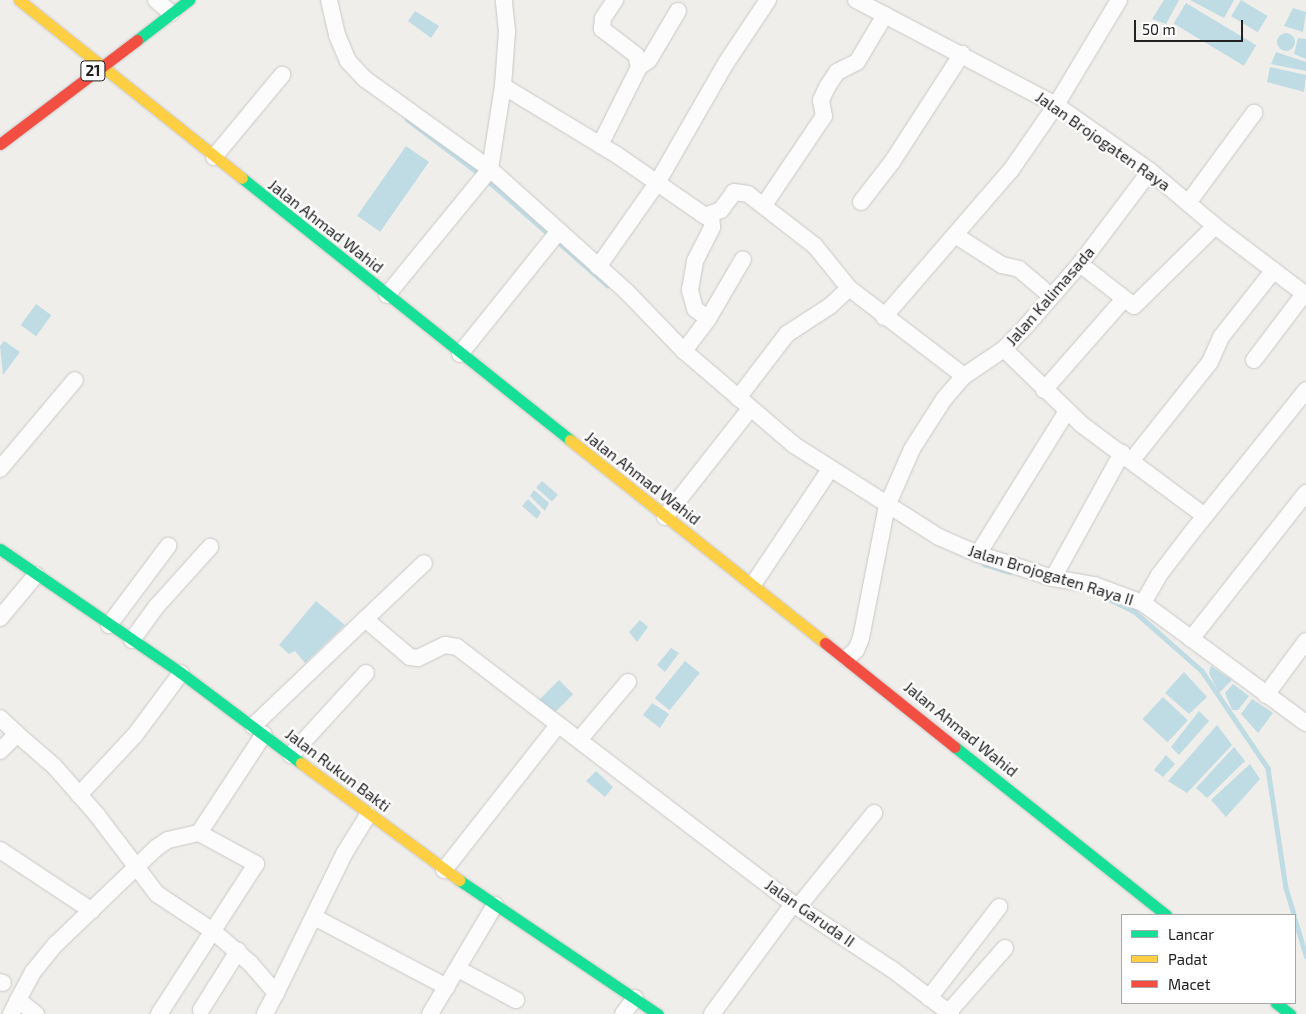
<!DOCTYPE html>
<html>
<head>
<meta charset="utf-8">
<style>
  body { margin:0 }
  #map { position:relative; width:1306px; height:1014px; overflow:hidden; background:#f0eeeb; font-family:"Exo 2",sans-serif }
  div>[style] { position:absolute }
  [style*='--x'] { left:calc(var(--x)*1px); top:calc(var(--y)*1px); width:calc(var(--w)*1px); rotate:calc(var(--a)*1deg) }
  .water>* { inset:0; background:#bfdbe3; transform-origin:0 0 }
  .round { border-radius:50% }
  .stream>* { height:4.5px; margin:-2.25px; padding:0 2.25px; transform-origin:2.25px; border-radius:2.25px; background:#bfdbe3 }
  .roads { filter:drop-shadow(0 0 1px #c9c8c7) drop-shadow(0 0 1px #c9c8c7) }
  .street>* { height:16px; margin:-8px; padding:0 8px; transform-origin:8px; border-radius:8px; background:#fdfcfc }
  .fast>* { height:11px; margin:-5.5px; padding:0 5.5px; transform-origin:5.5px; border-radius:5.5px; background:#16e098 }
  .slow>* { height:11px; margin:-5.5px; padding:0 5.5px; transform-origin:5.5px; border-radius:5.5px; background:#ffcf43 }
  .jam>* { height:11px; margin:-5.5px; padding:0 5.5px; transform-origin:5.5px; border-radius:5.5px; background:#f24e42 }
  span { translate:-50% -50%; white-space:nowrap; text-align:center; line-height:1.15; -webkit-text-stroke:4.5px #fff; paint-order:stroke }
  .shield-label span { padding:1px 4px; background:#fff; border:1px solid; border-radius:4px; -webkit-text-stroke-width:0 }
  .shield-label { font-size:15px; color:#222; font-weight:700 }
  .street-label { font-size:16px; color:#222 }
  .legend { position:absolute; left:1121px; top:914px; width:175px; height:90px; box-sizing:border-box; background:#fff; border:1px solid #a7a7a7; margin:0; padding:6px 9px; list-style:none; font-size:15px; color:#222 }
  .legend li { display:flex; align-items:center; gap:10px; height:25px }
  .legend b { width:25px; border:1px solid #a7a7a7 }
  .scale { position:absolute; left:1134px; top:20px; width:109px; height:22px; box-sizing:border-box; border:2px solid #222; border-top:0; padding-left:6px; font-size:15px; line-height:18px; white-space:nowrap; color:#222; -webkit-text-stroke:4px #fff; paint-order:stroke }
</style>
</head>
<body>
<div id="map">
  <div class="water">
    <div style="clip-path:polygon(1164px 0,1179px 0,1166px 24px,1152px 19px)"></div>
    <div style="clip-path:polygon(1190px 0,1234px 0,1224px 18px)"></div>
    <div style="left:1241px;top:0;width:31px;height:19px;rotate:31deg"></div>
    <div style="left:1186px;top:3px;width:82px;height:24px;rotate:31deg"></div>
    <div style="clip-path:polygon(1293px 8px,1306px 12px,1303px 32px,1284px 26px)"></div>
    <div style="clip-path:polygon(415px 11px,439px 26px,431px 38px,408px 21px)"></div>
    <div class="round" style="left:1277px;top:33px;width:18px;height:18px"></div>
    <div style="clip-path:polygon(1298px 38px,1306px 39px,1306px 59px,1294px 54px)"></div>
    <div style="clip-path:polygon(1276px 52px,1306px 62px,1306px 71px,1271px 64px)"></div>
    <div style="clip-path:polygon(1270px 67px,1306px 75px,1304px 92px,1267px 82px)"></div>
    <div style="left:406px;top:146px;width:28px;height:85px;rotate:35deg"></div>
    <div style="left:36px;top:304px;width:19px;height:26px;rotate:36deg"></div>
    <div style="clip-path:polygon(4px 341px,20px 352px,3px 375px,0 346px)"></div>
    <div style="left:542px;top:481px;width:21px;height:9px;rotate:41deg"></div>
    <div style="clip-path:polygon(534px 490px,549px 503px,545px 511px,530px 496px)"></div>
    <div style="clip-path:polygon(528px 499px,541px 512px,537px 519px,522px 506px)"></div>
    <div style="clip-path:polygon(316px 601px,345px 625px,305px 663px,295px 651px,289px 654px,279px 645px)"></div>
    <div style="clip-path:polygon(640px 620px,648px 627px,637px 642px,629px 632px)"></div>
    <div style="clip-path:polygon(671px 648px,679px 653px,665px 672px,657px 665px)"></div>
    <div style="left:685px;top:661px;width:19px;height:48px;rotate:39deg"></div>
    <div style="clip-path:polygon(1211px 666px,1232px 680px,1219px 693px,1209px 673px)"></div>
    <div style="clip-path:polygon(1184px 672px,1207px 697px,1189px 714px,1165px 693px)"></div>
    <div style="left:559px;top:680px;width:20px;height:29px;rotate:45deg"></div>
    <div style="clip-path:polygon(1233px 684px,1249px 696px,1238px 710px,1232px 710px,1225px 693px)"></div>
    <div style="left:1163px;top:697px;width:34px;height:30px;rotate:43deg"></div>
    <div style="clip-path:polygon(1252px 699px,1273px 713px,1258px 733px,1241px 714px)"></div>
    <div style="clip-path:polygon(652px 703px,669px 714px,660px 728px,643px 715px)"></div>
    <div style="clip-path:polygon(1199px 711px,1209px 721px,1179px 755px,1171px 747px)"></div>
    <div style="clip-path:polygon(1217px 725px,1232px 745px,1187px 793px,1168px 781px)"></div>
    <div style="clip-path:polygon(1234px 747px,1245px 761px,1207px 798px,1196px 788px)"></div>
    <div style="clip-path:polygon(1166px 755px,1175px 764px,1163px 777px,1154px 770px)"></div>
    <div style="clip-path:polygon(1250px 764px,1260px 779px,1226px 817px,1211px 800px)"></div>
    <div style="clip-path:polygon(596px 771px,613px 787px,605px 797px,586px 781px)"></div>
  </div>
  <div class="stream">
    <div style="--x:407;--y:119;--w:93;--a:37.1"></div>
    <div style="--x:487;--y:180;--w:85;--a:41.2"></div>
    <div style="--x:557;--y:241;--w:67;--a:41.3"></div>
    <div style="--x:984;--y:564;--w:27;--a:17"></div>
    <div style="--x:1109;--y:599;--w:28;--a:26"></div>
    <div style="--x:1134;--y:611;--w:91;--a:41.4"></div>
    <div style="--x:1202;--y:671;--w:117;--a:55.8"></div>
    <div style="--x:1268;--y:768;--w:121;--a:81.5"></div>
    <div style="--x:1286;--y:888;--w:28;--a:73"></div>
    <div style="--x:1295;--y:919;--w:39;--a:73"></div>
  </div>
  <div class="roads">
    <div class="street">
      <div style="--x:156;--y:0;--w:20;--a:41"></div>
      <div style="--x:329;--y:0;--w:36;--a:77"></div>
      <div style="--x:337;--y:35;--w:28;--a:67"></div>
      <div style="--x:348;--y:61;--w:25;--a:47"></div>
      <div style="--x:365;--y:79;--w:154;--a:35.8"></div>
      <div style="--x:490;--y:169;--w:84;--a:-81.1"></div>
      <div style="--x:503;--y:86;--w:55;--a:-85.8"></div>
      <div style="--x:507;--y:31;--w:31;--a:-96"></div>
      <div style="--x:856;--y:0;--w:226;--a:27.7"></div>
      <div style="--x:1056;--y:105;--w:115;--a:35.1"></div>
      <div style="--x:1150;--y:171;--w:85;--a:40.2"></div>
      <div style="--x:1215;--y:226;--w:114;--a:37.2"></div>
      <div style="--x:639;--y:67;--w:12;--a:-35"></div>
      <div style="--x:649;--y:60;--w:57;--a:-59.4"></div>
      <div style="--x:503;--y:86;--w:133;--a:31.2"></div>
      <div style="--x:617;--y:155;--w:107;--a:34.7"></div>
      <div style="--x:705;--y:216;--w:17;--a:-21"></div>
      <div style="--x:721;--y:210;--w:22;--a:-54"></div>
      <div style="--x:734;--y:192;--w:14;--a:8"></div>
      <div style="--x:748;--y:194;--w:85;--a:37.8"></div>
      <div style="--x:815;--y:246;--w:54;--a:51"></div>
      <div style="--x:849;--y:288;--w:145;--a:37.4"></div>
      <div style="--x:600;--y:145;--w:87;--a:-63.4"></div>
      <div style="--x:639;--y:67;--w:12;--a:-104"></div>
      <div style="--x:636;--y:55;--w:43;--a:-142.6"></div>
      <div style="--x:602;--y:29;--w:11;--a:-85"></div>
      <div style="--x:603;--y:18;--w:22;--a:-56"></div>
      <div style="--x:214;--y:157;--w:107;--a:-50.3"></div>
      <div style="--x:861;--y:202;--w:51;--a:-52.2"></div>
      <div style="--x:892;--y:162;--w:129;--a:-57.1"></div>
      <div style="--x:1188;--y:203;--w:112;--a:-53.7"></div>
      <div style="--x:764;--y:205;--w:107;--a:-56"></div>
      <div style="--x:824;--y:116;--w:16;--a:-101"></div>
      <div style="--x:821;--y:100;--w:14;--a:-65"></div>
      <div style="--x:827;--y:87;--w:18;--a:-56"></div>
      <div style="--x:837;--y:72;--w:22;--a:-27"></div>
      <div style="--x:857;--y:62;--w:55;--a:-59.2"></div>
      <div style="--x:955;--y:235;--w:56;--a:32.6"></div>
      <div style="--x:1002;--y:265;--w:17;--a:13"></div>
      <div style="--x:1019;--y:269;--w:42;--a:40.2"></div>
      <div style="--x:1080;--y:264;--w:68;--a:37.9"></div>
      <div style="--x:1134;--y:306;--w:114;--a:-44.6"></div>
      <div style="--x:598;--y:267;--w:103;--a:-54.9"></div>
      <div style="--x:657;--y:183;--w:138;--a:-60.1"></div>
      <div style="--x:726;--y:63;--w:76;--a:-56.3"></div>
      <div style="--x:387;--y:295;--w:163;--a:-50.7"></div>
      <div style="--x:490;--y:169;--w:184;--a:41.9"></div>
      <div style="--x:627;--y:292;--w:82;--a:46"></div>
      <div style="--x:684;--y:351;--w:40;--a:-53"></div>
      <div style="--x:708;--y:319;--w:69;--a:-59.7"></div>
      <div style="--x:884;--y:317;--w:194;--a:-49.2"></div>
      <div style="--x:1011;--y:170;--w:79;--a:-55.3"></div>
      <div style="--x:1056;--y:105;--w:122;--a:-59"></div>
      <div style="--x:708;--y:319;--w:16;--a:-142"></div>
      <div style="--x:695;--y:309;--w:20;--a:-105"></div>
      <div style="--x:690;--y:290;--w:29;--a:-80"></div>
      <div style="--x:695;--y:261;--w:38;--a:-63"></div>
      <div style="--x:712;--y:227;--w:11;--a:-95"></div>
      <div style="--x:1004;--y:349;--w:107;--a:44.2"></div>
      <div style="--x:1081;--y:424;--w:154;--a:36.6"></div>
      <div style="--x:684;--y:351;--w:145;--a:40.5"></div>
      <div style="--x:794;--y:445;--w:172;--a:32.4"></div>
      <div style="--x:939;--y:537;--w:43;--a:23.6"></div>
      <div style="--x:978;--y:554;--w:79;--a:17.7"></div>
      <div style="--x:1053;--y:578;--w:42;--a:9.7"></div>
      <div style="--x:1094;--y:585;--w:52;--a:20.2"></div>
      <div style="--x:1143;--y:603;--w:202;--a:36.4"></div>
      <div style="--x:460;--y:354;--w:158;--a:-51.2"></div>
      <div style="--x:1254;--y:360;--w:83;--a:-52.9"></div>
      <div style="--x:1044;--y:390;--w:121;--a:-48.7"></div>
      <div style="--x:738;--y:398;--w:81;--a:-52.6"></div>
      <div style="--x:787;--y:334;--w:51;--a:-33.1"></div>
      <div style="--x:830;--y:306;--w:26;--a:-43"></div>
      <div style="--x:1132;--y:460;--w:125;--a:-51.5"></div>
      <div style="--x:1210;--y:362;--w:27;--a:-66"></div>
      <div style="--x:1221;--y:337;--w:85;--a:-51.7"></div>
      <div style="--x:0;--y:469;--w:116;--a:-49.9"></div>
      <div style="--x:665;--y:517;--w:131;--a:-51.8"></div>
      <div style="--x:978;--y:554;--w:168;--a:-58.1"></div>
      <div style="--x:1053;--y:578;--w:143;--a:-61.1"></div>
      <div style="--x:754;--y:583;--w:138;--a:-56.2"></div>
      <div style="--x:1143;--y:603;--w:32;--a:-60"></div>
      <div style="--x:1159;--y:575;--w:54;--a:-52.5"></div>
      <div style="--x:1192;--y:532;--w:182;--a:-51.2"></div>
      <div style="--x:0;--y:618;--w:56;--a:-50.1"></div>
      <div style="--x:365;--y:619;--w:59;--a:40.2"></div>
      <div style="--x:410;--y:657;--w:8;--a:7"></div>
      <div style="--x:418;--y:658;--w:30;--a:-26"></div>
      <div style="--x:445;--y:645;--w:12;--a:9"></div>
      <div style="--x:457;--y:647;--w:423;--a:37.4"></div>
      <div style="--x:793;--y:904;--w:120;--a:33.4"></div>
      <div style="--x:893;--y:970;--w:73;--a:37.2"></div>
      <div style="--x:109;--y:625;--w:99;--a:-53.2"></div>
      <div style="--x:1191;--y:639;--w:186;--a:-51.8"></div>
      <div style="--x:132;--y:640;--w:41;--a:-54"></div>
      <div style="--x:156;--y:607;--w:81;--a:-48"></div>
      <div style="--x:847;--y:658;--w:12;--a:-42"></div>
      <div style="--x:856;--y:650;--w:13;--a:-67"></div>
      <div style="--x:861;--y:638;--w:135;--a:-78.9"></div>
      <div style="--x:887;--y:506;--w:62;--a:-66.3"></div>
      <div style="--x:912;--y:449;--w:59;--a:-57.4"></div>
      <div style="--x:944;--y:399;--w:30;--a:-49"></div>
      <div style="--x:964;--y:376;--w:48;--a:-34"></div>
      <div style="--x:1004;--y:349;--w:33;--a:-46"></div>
      <div style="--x:1027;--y:325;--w:81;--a:-49"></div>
      <div style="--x:1080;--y:264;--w:116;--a:-53"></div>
      <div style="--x:1266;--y:695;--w:67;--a:-53.5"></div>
      <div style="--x:0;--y:718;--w:23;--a:43"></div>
      <div style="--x:17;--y:734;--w:24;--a:135"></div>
      <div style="--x:253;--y:726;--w:236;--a:-43.6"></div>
      <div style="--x:17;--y:734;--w:49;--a:40.9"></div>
      <div style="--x:54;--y:766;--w:65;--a:48.7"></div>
      <div style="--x:97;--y:815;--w:99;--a:52.8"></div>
      <div style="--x:157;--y:894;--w:67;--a:33.5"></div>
      <div style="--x:213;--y:931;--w:49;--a:40.9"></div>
      <div style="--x:250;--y:963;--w:40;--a:49"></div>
      <div style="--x:276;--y:993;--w:24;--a:118"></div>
      <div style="--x:579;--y:740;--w:76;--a:-49.8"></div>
      <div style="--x:291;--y:755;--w:111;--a:-47.6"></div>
      <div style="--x:79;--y:795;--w:82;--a:-47"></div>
      <div style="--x:135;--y:735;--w:77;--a:-53.4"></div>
      <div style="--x:199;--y:833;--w:118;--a:-56.7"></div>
      <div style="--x:0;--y:850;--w:110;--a:33.5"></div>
      <div style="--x:444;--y:870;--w:184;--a:-51.8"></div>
      <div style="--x:798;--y:907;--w:121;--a:-51"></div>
      <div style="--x:316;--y:918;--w:148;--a:27.8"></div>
      <div style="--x:458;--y:969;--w:66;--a:28.1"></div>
      <div style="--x:0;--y:982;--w:3;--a:18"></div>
      <div style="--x:276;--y:993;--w:155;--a:-63.9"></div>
      <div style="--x:344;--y:854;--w:46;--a:-58.4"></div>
      <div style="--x:929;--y:998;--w:115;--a:-52.4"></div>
      <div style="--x:201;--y:1010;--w:70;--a:-57.9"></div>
      <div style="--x:11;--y:1014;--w:16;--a:-63"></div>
      <div style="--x:36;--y:1014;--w:23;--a:-142"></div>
      <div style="--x:18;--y:1000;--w:32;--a:-62"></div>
      <div style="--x:33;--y:972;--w:36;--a:-51"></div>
      <div style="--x:56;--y:944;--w:139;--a:-43.8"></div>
      <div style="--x:156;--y:848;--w:14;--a:-34"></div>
      <div style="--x:168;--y:840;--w:32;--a:-13"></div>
      <div style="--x:199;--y:833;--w:65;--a:28.5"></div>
      <div style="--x:256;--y:864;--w:179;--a:122.9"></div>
      <div style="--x:430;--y:1014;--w:127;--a:-59.2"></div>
      <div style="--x:623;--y:1014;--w:20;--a:-53"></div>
      <div style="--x:712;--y:1014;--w:137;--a:-53.6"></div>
      <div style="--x:947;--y:1014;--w:88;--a:-48.7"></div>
    </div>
    <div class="fast">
      <div style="--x:137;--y:40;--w:66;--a:-37.6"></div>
      <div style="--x:242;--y:178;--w:420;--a:38.6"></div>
      <div style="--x:0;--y:549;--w:219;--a:34.4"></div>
      <div style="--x:181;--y:673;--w:150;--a:36.9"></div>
      <div style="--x:955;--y:747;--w:270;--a:38.5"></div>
      <div style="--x:459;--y:880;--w:240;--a:34"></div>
      <div style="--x:1276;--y:1003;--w:18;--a:38"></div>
    </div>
    <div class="slow">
      <div style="--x:19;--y:0;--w:285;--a:38.6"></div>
      <div style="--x:570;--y:440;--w:326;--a:38.5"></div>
      <div style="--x:301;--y:763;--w:197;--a:36.5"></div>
    </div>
    <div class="jam">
      <div style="--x:0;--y:144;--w:172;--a:-37.2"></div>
      <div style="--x:825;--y:643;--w:166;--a:38.7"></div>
    </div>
  </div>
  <div class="shield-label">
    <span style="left:93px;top:71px">21</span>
  </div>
  <div class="street-label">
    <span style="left:1103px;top:141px;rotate:35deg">Jalan Brojogaten Raya</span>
    <span style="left:326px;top:226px;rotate:38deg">Jalan Ahmad Wahid</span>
    <span style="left:1050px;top:296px;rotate:-49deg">Jalan Kalimasada</span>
    <span style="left:643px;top:478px;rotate:38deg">Jalan Ahmad Wahid</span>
    <span style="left:1051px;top:575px;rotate:17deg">Jalan Brojogaten Raya II</span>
    <span style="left:961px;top:729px;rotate:39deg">Jalan Ahmad Wahid</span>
    <span style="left:338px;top:770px;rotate:37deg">Jalan Rukun Bakti</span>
    <span style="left:810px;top:913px;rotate:35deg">Jalan Garuda II</span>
  </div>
  <ul class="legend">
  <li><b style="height:6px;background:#16e098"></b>Lancar</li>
  <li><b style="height:6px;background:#ffcf43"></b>Padat</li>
  <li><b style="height:6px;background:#f24e42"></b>Macet</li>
  </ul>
  <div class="scale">50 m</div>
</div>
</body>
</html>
